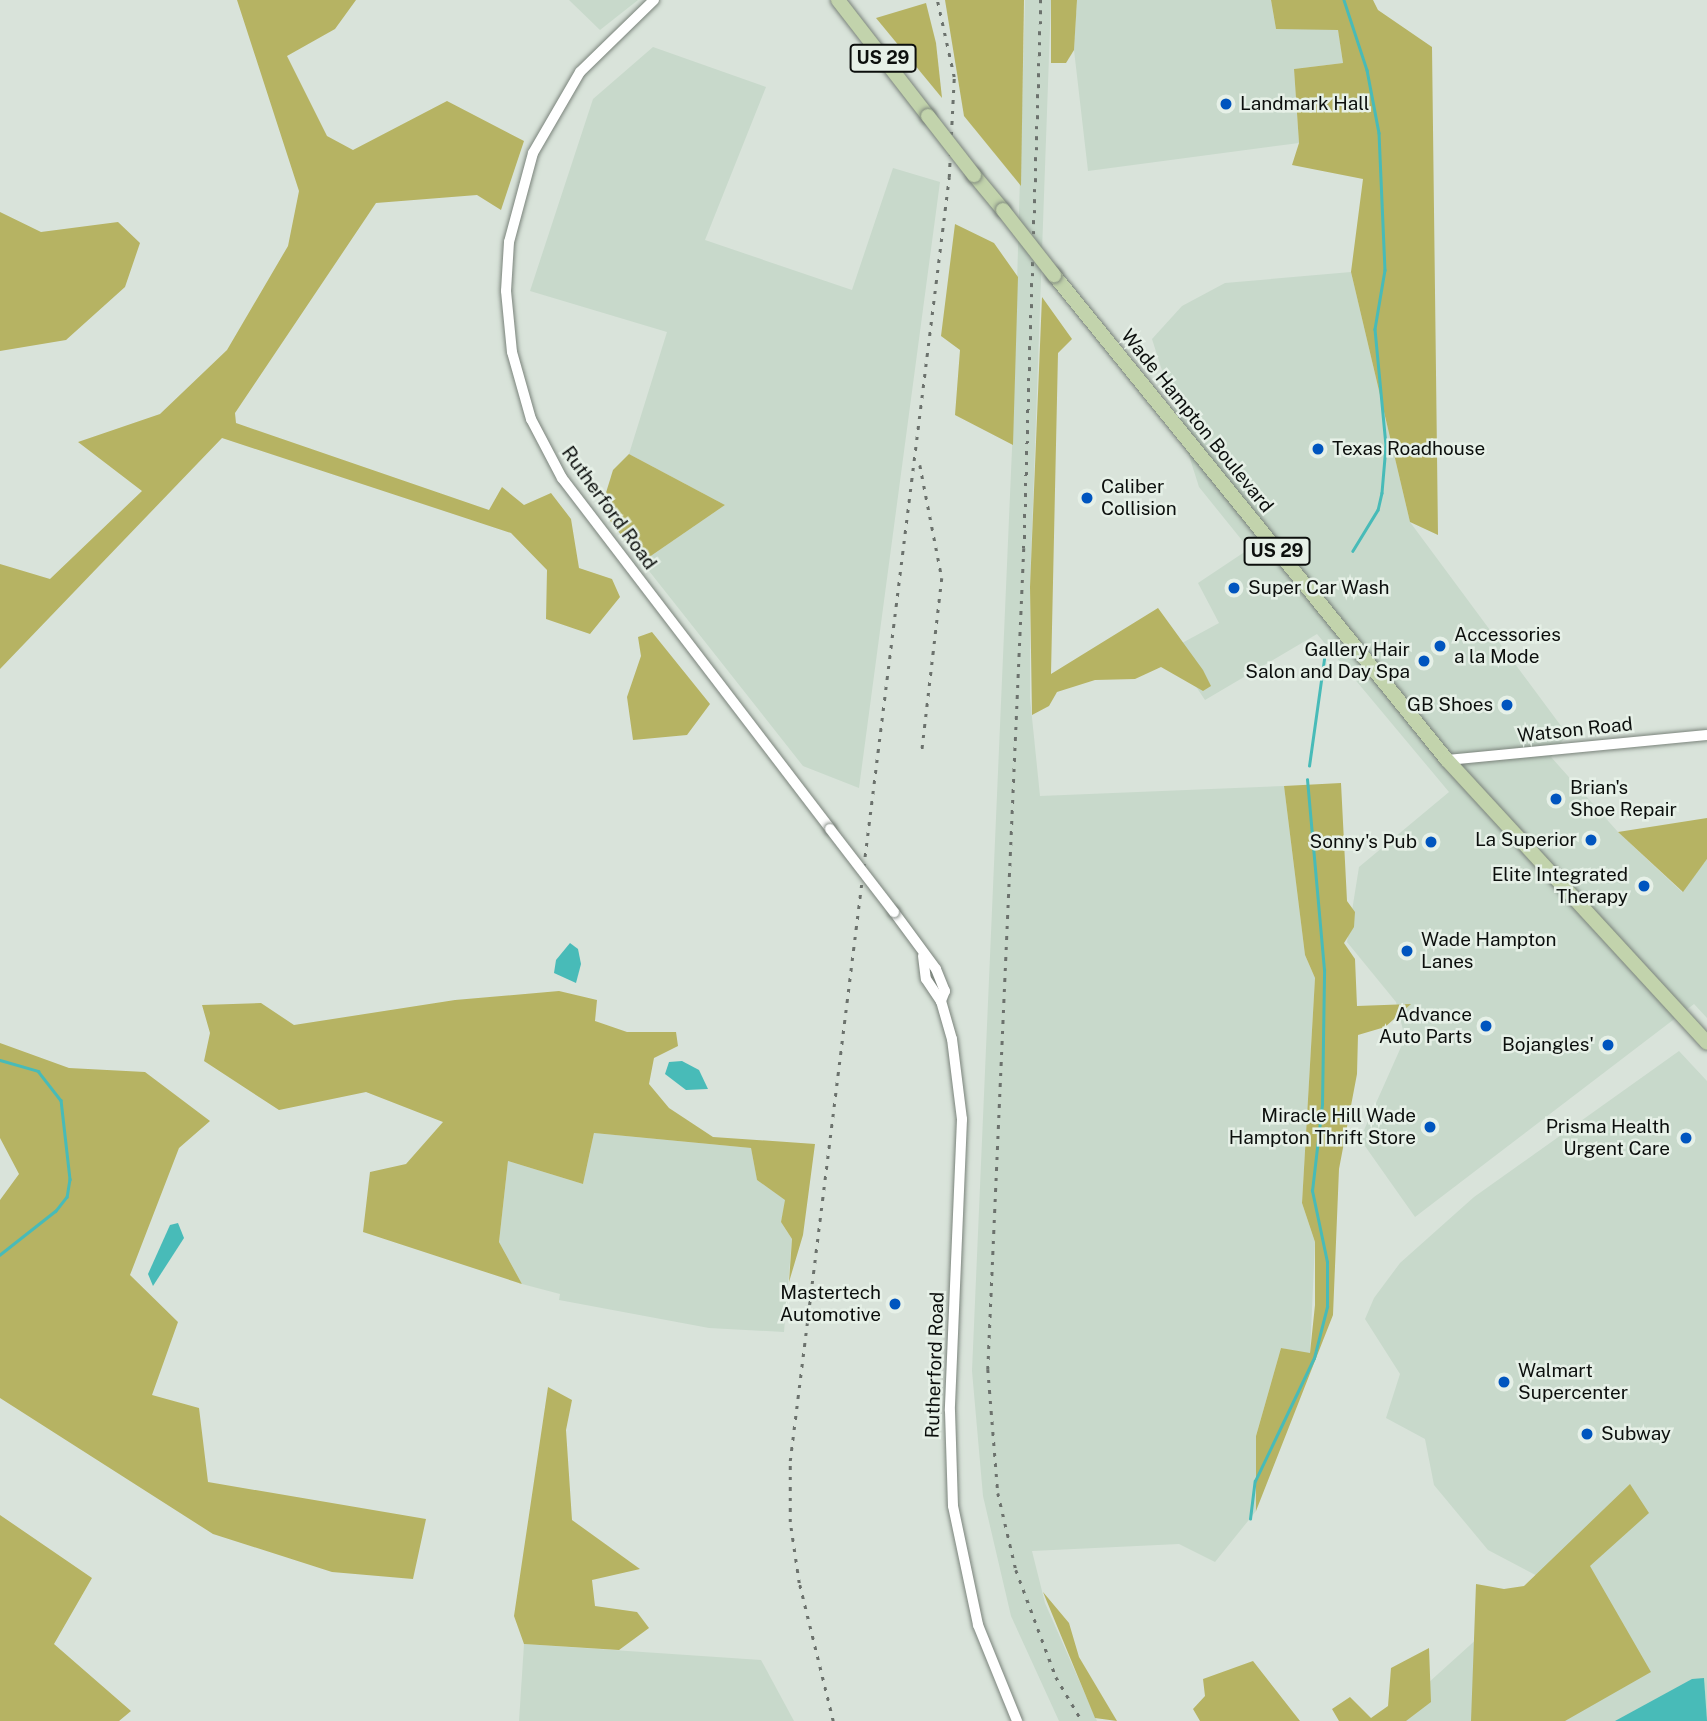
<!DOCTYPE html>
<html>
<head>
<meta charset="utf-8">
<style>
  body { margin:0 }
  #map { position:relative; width:1707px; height:1721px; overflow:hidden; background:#d9e3da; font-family:"Public Sans",sans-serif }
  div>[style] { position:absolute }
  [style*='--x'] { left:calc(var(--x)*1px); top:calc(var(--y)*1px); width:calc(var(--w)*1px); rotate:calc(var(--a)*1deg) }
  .built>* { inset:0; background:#c8d9cb }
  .forest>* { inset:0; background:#b6b363 }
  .water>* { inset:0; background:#48bbb8 }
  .stream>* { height:2.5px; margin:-1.25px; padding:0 1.25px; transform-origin:1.25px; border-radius:1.25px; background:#48bbb8 }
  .roads { filter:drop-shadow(0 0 2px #7a837b) drop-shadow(0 0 2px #7a837b) }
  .minor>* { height:10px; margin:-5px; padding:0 5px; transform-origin:5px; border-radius:5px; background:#fff }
  .major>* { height:14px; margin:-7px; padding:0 7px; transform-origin:7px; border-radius:7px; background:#c2d3ac }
  .rail>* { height:2.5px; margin-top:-1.25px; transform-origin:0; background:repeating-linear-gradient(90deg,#6c726d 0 3.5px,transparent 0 10.5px) }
  .bridges { filter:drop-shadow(0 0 2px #7a837b) drop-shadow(0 0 2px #7a837b) }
  .minor-bridge>* { height:10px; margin:-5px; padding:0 5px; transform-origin:5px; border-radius:5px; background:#fff }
  .major-bridge>* { height:14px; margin:-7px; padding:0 7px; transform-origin:7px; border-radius:7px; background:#c2d3ac }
  .dots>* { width:19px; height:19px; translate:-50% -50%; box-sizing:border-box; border:4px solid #e6f0e7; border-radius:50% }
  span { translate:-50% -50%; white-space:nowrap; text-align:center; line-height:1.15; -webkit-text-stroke:5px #e6f0e7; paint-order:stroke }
  .shield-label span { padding:2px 5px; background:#e6f0e7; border:2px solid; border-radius:5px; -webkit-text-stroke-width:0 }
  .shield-label { font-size:18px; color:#0c0f0d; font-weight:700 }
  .poi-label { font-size:19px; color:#0c0f0d }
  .left { translate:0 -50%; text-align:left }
  .right { translate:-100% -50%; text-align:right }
  .street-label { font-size:19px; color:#0c0f0d }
</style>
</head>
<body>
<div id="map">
  <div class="built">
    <div style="clip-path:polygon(569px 0,638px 0,600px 30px)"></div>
    <div style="clip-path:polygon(1025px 0,1051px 0,1030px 587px,1030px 698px,1040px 796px,1284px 786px,1305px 955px,1315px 978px,1302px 1203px,1315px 1242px,1310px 1354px,1281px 1348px,1256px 1436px,1256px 1511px,1215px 1562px,1179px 1544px,1032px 1551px,1045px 1603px,1097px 1721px,1059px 1721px,1011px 1616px,983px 1496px,972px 1371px,1013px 426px)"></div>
    <div style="clip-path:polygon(1077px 0,1271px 0,1276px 29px,1338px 29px,1343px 63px,1294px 69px,1299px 143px,1088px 171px,1074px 50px)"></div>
    <div style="clip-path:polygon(653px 47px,766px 87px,705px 240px,852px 290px,893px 168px,940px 182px,859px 788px,803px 766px,642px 562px,725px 505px,629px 454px,667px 332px,530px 291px,593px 99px)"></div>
    <div style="clip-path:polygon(1351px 272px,1410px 522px,1567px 734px,1551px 757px,1618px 832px,1682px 892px,1707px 859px,1707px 1018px,1694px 1004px,1415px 1217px,1360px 1139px,1405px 1038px,1396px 1002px,1347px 942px,1359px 867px,1449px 792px,1317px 634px,1205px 700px,1171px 649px,1219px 623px,1198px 583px,1249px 549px,1199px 487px,1152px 339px,1182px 306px,1225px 283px)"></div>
    <div style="clip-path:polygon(1679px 1051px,1707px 1081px,1707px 1721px,1386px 1721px,1543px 1579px,1488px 1550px,1434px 1485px,1425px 1439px,1386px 1418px,1400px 1374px,1365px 1319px,1374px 1298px,1400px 1263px,1474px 1197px)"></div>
    <div style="clip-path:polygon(594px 1133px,751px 1148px,757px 1180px,786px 1200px,781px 1222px,792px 1239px,784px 1332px,709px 1328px,559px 1300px,560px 1294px,522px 1284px,499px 1242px,508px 1161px,583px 1184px)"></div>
    <div style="clip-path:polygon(524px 1644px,761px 1660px,794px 1721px,519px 1721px)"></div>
  </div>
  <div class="forest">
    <div style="clip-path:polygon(237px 0,356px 0,335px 29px,287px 56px,327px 136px,353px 150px,447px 101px,524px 141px,501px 210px,477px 195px,376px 203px,235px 413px,236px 423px,489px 510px,502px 487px,524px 505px,551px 493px,571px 519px,579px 568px,612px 579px,620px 597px,590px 634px,546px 619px,547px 570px,511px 533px,222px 438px,0 669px,0 564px,50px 579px,142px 491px,78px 442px,160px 414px,227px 350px,288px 246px,299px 191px)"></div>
    <div style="clip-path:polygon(945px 0,1024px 0,1021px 186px,964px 116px)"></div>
    <div style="clip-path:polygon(1051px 0,1077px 0,1074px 50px,1066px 63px,1051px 63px)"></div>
    <div style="clip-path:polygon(1271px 0,1373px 0,1378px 10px,1432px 47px,1438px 535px,1410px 522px,1351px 272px,1363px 179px,1292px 165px,1299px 143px,1294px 69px,1343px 63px,1338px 30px,1276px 29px)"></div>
    <div style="clip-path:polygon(926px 3px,936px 43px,942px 98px,876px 18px)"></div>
    <div style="clip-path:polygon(0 212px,41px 232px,118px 222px,140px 243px,125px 287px,66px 340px,0 351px)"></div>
    <div style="clip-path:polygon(955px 224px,994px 243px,1018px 277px,1013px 445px,955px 415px,960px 350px,941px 336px)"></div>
    <div style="clip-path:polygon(1042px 297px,1072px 339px,1058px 353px,1051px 674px,1158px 608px,1203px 670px,1211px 686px,1203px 691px,1161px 667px,1135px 679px,1095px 680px,1057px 692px,1049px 706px,1032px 715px,1030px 587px)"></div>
    <div style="clip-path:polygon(629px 454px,725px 505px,642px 562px,601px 509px,613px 470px)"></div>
    <div style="clip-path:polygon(652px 632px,710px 704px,687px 735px,633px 740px,627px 697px,641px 656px,638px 637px)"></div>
    <div style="clip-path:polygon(1341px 783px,1347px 901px,1355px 912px,1354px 927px,1344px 943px,1355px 959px,1357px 1006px,1411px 1004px,1385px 1027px,1358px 1035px,1357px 1074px,1339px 1169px,1333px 1315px,1256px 1511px,1256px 1436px,1281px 1348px,1310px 1353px,1315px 1305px,1315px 1242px,1302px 1203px,1315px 978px,1305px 955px,1284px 786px)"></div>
    <div style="clip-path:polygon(1707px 818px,1707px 859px,1683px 892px,1618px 832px)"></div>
    <div style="clip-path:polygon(559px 991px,597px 1000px,595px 1021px,627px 1032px,676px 1032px,678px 1046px,654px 1058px,649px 1084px,669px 1108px,713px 1137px,815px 1144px,803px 1235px,789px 1282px,792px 1239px,781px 1222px,785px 1200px,757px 1180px,751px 1148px,594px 1133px,583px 1184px,508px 1161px,499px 1242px,522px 1284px,363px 1232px,370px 1172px,406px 1164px,443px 1122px,366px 1092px,279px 1110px,204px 1061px,210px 1033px,202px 1005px,261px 1003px,294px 1025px,455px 1000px)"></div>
    <div style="clip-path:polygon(0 1043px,69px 1068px,145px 1072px,210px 1121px,179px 1148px,130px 1275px,178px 1322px,152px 1395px,199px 1408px,208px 1482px,426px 1519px,413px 1579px,332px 1572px,213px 1534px,0 1398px,0 1200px,19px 1174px,0 1138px)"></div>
    <div style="clip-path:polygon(548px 1387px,572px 1400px,566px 1430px,572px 1520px,640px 1569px,592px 1580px,595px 1606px,637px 1612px,649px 1628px,619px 1650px,524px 1644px,514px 1616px)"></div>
    <div style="clip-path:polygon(1630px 1484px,1649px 1513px,1590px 1566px,1651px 1672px,1565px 1721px,1471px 1721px,1476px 1584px,1504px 1589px,1524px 1586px)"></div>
    <div style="clip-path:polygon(0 1515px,92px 1578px,54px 1644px,131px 1711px,119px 1721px,0 1721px)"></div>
    <div style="clip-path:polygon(1043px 1592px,1069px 1623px,1079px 1657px,1117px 1721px,1095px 1718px)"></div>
    <div style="clip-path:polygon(1429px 1648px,1431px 1702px,1406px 1721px,1339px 1721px,1332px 1709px,1350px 1697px,1371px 1718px,1388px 1706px,1391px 1668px)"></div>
    <div style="clip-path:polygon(1253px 1661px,1300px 1721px,1200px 1721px,1193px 1709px,1205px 1696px,1203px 1679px)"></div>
  </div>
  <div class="water">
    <div style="clip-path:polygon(570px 943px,578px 949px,581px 964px,576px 983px,554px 973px,556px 960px)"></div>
    <div style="clip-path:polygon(682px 1061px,699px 1070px,708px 1089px,686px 1090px,665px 1074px,669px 1062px)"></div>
    <div style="clip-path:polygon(178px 1223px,184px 1238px,153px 1286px,148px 1274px,170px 1225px)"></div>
    <div style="clip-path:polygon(1704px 1678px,1707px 1721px,1615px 1721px,1692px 1679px)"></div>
  </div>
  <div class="stream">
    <div style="--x:1344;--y:0;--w:74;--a:71.8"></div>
    <div style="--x:1367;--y:70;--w:64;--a:79.2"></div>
    <div style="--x:1379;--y:133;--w:137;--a:87.5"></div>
    <div style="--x:1385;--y:270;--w:60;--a:99.6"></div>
    <div style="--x:1375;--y:329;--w:118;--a:84.6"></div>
    <div style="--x:1386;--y:446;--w:47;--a:94.9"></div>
    <div style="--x:1382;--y:493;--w:17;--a:103"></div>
    <div style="--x:1378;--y:510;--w:48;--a:121.4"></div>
    <div style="--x:1309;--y:766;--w:108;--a:-82"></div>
    <div style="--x:0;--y:1060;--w:40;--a:16"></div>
    <div style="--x:38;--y:1071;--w:37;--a:52"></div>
    <div style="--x:61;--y:1100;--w:80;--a:83.5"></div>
    <div style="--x:70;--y:1179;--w:18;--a:99"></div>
    <div style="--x:67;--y:1197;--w:18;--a:128"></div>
    <div style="--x:56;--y:1211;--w:71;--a:141.8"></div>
    <div style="--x:1250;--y:1519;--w:38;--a:-83"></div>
    <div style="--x:1255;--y:1481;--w:136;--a:-64.4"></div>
    <div style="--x:1314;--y:1358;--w:53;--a:-75.7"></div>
    <div style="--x:1327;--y:1307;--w:45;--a:-90"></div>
    <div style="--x:1327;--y:1262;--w:73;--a:-101.9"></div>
    <div style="--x:1312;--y:1191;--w:88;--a:-83.4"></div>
    <div style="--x:1322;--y:1104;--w:134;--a:-89.1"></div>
    <div style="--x:1324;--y:970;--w:191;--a:-95.1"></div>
  </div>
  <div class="roads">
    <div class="minor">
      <div style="--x:654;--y:0;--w:103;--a:135.8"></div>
      <div style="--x:580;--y:72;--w:94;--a:120.1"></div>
      <div style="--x:533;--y:153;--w:92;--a:105.1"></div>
      <div style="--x:509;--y:242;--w:49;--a:93.5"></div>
      <div style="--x:506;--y:291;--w:61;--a:84.4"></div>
      <div style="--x:512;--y:352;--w:70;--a:74.2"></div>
      <div style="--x:531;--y:419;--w:67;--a:62.3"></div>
      <div style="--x:562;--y:478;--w:442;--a:52.6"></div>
      <div style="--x:1447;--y:760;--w:261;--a:-5.5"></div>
      <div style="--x:894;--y:912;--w:71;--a:53.6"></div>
      <div style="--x:936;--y:969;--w:24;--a:68"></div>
      <div style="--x:945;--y:991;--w:11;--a:112"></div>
      <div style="--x:923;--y:956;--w:23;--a:83"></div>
      <div style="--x:926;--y:979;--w:27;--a:56"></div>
      <div style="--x:941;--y:1001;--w:40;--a:74"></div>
      <div style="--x:952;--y:1039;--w:81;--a:82.9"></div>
      <div style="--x:962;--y:1119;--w:292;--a:92.4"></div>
      <div style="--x:950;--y:1411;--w:95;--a:88.2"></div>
      <div style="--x:953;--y:1506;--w:122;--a:78.1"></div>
      <div style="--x:978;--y:1625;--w:104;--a:67.9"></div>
    </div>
    <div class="major">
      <div style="--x:838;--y:0;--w:147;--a:52.2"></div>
      <div style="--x:974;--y:175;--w:45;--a:50.4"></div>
      <div style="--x:1054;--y:275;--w:624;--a:50.98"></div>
      <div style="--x:1447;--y:760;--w:384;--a:47.4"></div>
    </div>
  </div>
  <div class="rail">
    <div style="--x:1041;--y:0;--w:548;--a:91.78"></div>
    <div style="--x:1024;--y:548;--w:822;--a:92.51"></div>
    <div style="--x:988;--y:1369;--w:124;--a:85.4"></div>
    <div style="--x:998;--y:1493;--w:79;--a:76.8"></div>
    <div style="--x:1016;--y:1570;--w:114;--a:69.5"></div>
    <div style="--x:1056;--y:1677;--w:51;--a:59.4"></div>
    <div style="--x:920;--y:465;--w:115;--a:79"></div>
    <div style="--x:942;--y:578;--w:175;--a:96.6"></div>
    <div style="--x:833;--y:1721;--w:142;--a:-103.8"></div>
    <div style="--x:799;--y:1583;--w:62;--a:-98.4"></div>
    <div style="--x:790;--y:1522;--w:61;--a:-90"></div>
    <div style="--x:790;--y:1461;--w:1294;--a:-82.94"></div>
    <div style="--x:949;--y:177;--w:100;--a:-87.1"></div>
    <div style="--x:954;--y:77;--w:79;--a:-102.4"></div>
  </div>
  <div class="bridges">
    <div class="minor-bridge">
      <div style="--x:830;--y:829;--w:105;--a:52.4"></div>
    </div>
    <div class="major-bridge">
      <div style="--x:928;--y:116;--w:75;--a:52.1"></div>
      <div style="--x:1003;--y:210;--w:83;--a:51.9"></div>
    </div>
  </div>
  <div class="dots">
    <div style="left:1226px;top:104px;background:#0055bf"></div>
    <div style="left:1318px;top:449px;background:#0055bf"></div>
    <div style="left:1087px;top:498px;background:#0055bf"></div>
    <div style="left:1234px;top:588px;background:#0055bf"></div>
    <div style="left:1440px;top:646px;background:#0055bf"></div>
    <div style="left:1424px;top:661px;background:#0055bf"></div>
    <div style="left:1507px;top:705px;background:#0055bf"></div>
    <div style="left:1556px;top:799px;background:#0055bf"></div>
    <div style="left:1591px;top:840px;background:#0055bf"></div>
    <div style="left:1431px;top:842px;background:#0055bf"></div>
    <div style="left:1644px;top:886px;background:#0055bf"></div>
    <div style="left:1407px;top:951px;background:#0055bf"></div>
    <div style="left:1486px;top:1026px;background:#0055bf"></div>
    <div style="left:1608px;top:1045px;background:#0055bf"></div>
    <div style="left:1430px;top:1127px;background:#0055bf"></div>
    <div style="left:1686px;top:1138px;background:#0055bf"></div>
    <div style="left:895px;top:1304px;background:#0055bf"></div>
    <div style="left:1504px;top:1382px;background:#0055bf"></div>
    <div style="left:1587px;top:1434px;background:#0055bf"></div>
  </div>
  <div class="shield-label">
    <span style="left:883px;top:58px">US 29</span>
    <span style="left:1277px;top:551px">US 29</span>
  </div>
  <div class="poi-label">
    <span class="left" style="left:1240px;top:104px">Landmark Hall</span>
    <span class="left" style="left:1332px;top:449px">Texas Roadhouse</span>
    <span class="left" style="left:1101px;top:498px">Caliber<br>Collision</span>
    <span class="left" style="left:1248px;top:588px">Super Car Wash</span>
    <span class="left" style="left:1454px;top:646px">Accessories<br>a la Mode</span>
    <span class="right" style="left:1410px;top:661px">Gallery Hair<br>Salon and Day Spa</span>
    <span class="right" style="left:1493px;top:705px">GB Shoes</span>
    <span class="left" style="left:1570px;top:799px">Brian's<br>Shoe Repair</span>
    <span class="right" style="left:1577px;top:840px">La Superior</span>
    <span class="right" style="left:1417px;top:842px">Sonny's Pub</span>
    <span class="right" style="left:1628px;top:886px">Elite Integrated<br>Therapy</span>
    <span class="left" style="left:1421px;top:951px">Wade Hampton<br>Lanes</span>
    <span class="right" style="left:1472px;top:1026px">Advance<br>Auto Parts</span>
    <span class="right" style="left:1594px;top:1045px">Bojangles'</span>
    <span class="right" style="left:1416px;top:1127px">Miracle Hill Wade<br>Hampton Thrift Store</span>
    <span class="right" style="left:1670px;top:1138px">Prisma Health<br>Urgent Care</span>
    <span class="right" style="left:881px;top:1304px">Mastertech<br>Automotive</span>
    <span class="left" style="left:1518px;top:1382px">Walmart<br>Supercenter</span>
    <span class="left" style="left:1601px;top:1434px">Subway</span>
  </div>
  <div class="street-label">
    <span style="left:1197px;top:421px;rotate:51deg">Wade Hampton Boulevard</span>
    <span style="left:609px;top:508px;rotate:54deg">Rutherford Road</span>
    <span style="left:1575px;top:730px;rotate:-6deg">Watson Road</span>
    <span style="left:935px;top:1365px;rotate:-88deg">Rutherford Road</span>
  </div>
</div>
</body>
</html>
